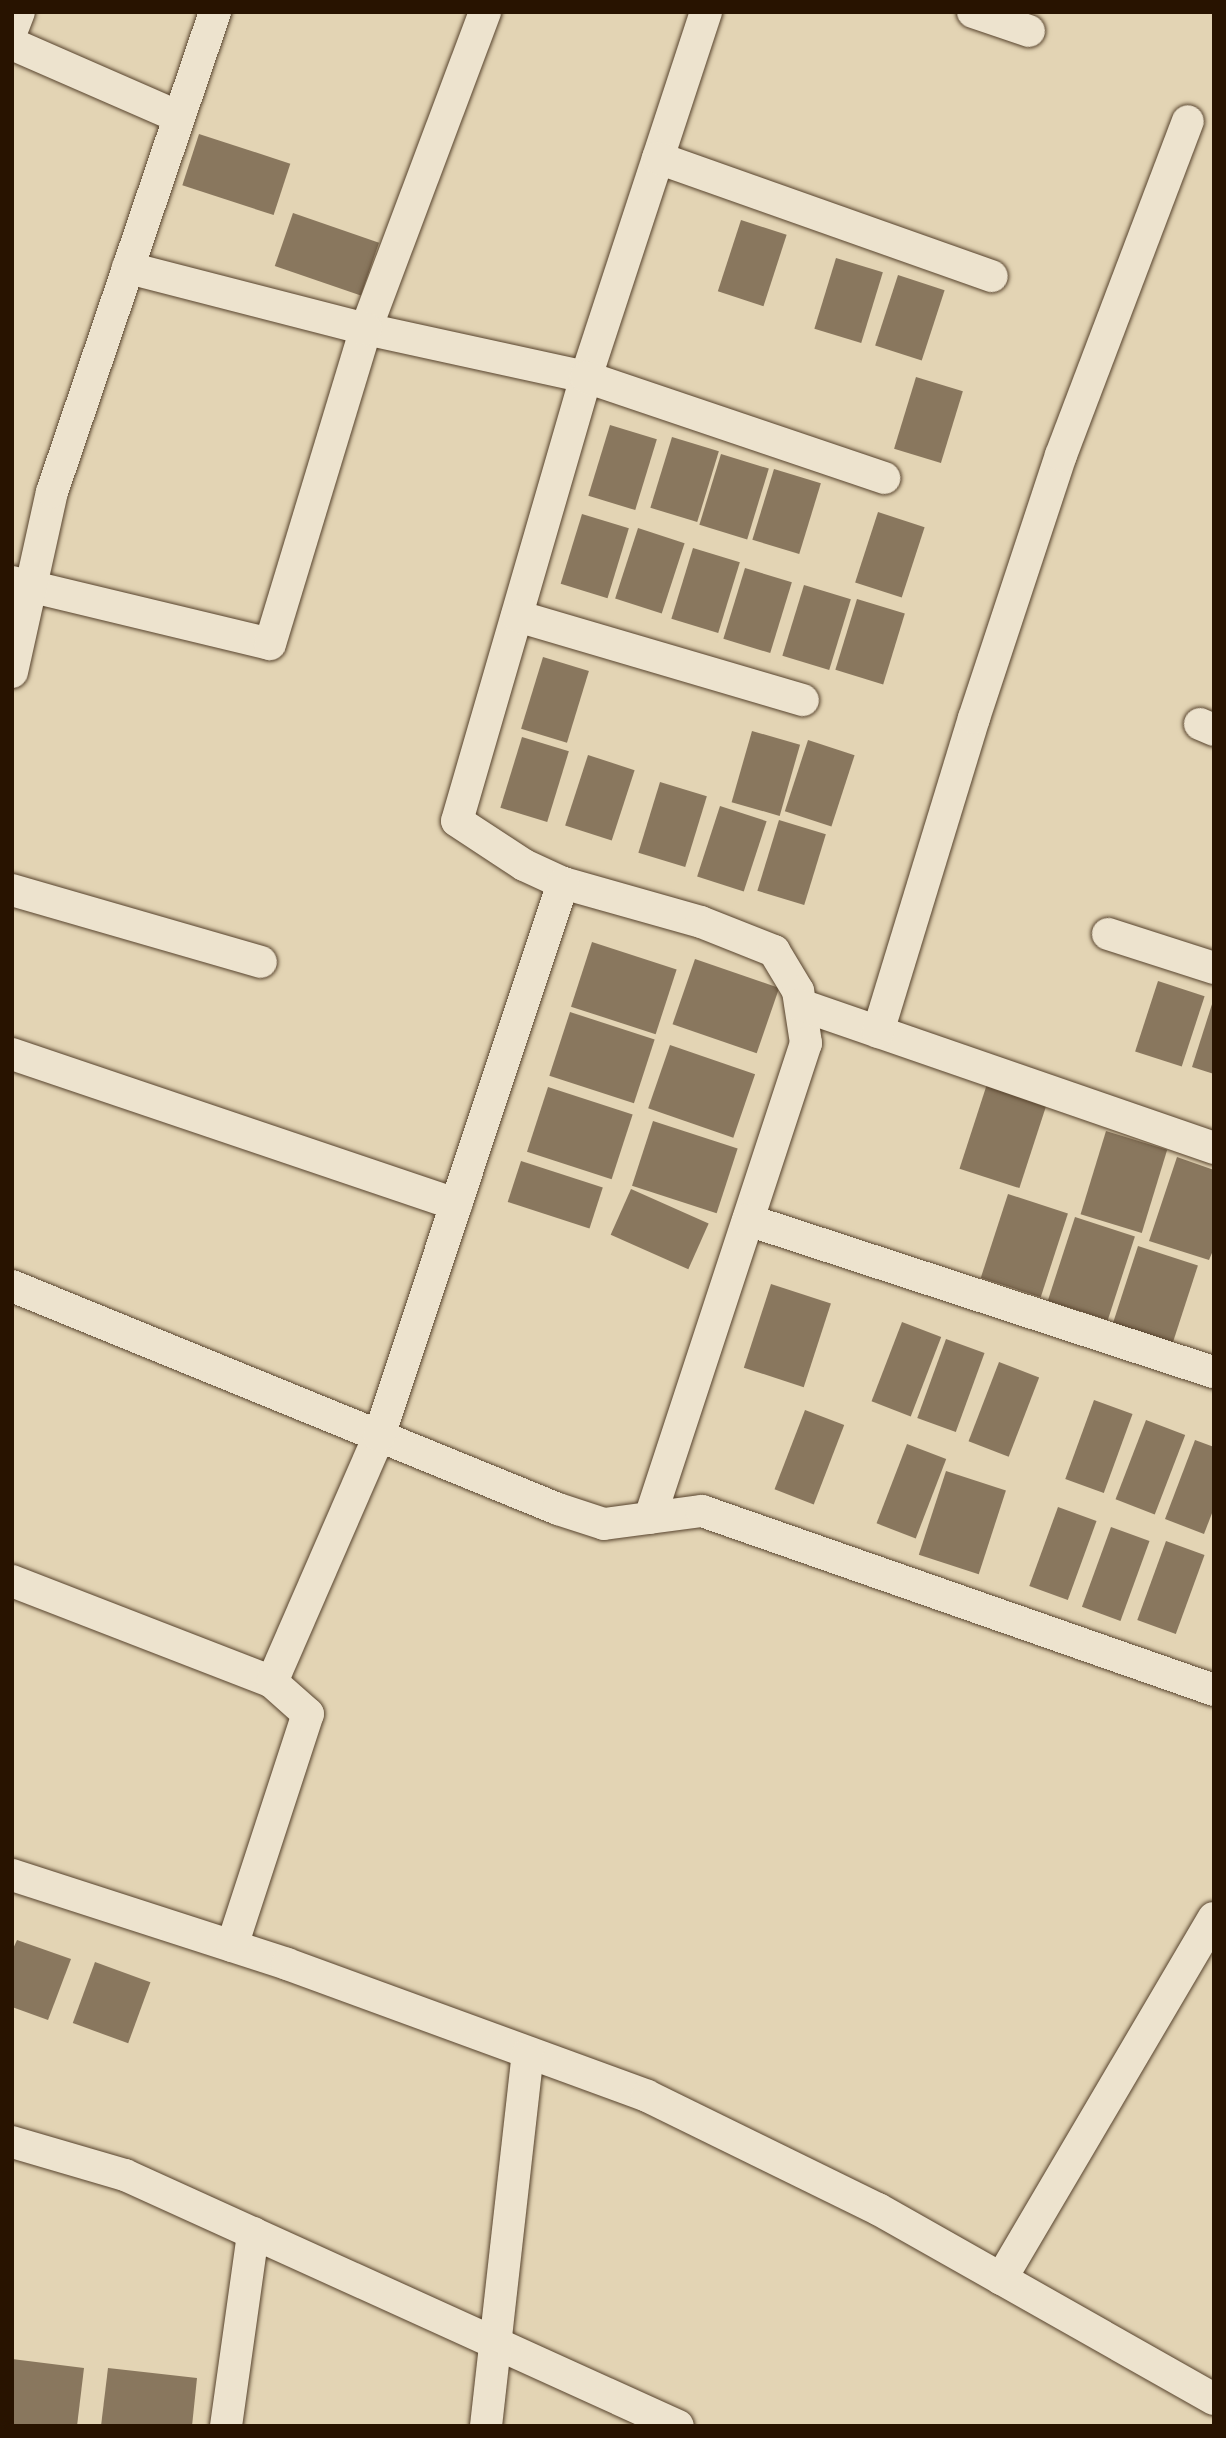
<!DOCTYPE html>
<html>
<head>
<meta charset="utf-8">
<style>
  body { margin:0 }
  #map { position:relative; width:1226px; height:2438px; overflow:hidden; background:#e3d4b4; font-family:"EB Garamond",serif }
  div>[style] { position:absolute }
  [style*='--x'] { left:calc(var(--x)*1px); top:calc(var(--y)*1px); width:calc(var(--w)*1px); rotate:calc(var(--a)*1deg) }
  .building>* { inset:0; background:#89775e; transform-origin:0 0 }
  .roads { filter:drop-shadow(0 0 2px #57432d) drop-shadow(0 0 2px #57432d) }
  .minor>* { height:32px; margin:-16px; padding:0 16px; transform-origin:16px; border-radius:16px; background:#ede3ce }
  span { translate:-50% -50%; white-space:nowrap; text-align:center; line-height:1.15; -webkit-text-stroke:5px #ede3ce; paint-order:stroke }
  .frame { position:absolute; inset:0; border:14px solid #281300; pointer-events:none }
</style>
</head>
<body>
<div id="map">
  <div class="building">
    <div style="left:199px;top:134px;width:96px;height:54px;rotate:18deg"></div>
    <div style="left:293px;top:213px;width:91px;height:56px;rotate:19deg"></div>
    <div style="left:741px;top:220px;width:48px;height:75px;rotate:18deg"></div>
    <div style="left:836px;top:258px;width:49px;height:74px;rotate:17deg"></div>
    <div style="left:898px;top:275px;width:49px;height:74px;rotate:18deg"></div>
    <div style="left:916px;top:377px;width:49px;height:75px;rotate:17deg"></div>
    <div style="left:610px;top:425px;width:49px;height:74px;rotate:17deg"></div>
    <div style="left:672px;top:437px;width:49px;height:74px;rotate:17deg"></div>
    <div style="left:721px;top:454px;width:50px;height:74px;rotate:17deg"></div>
    <div style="left:774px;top:469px;width:49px;height:74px;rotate:17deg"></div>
    <div style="left:878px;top:512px;width:49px;height:74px;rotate:18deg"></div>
    <div style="left:582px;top:514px;width:49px;height:73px;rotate:17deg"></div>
    <div style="left:638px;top:528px;width:49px;height:74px;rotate:18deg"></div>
    <div style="left:693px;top:548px;width:49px;height:74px;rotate:17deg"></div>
    <div style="left:745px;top:568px;width:49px;height:74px;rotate:17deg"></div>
    <div style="left:804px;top:585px;width:49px;height:74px;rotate:17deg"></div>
    <div style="left:857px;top:599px;width:50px;height:74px;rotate:17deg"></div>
    <div style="left:543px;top:657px;width:48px;height:75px;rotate:17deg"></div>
    <div style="left:752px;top:731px;width:50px;height:74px;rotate:16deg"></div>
    <div style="left:522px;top:737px;width:49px;height:74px;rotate:17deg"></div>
    <div style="left:808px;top:740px;width:49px;height:75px;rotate:18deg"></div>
    <div style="left:588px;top:755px;width:49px;height:74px;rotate:18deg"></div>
    <div style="left:660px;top:782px;width:49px;height:74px;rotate:17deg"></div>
    <div style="left:720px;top:806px;width:49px;height:74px;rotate:18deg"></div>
    <div style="left:779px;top:820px;width:49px;height:74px;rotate:17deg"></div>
    <div style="left:592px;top:942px;width:89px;height:68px;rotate:18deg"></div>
    <div style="left:695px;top:959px;width:89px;height:69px;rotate:19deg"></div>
    <div style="left:1158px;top:981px;width:49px;height:74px;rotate:18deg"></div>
    <div style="clip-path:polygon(1213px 1001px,1214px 1001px,1214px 1074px,1192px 1067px)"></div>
    <div style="left:570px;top:1012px;width:89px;height:67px;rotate:18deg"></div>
    <div style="left:670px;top:1045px;width:90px;height:67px;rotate:19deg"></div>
    <div style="left:987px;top:1084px;width:63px;height:89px;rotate:18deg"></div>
    <div style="left:548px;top:1087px;width:89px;height:68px;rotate:18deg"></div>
    <div style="left:653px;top:1121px;width:89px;height:68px;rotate:18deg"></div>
    <div style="left:1106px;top:1131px;width:64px;height:87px;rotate:17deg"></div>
    <div style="clip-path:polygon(1177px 1157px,1214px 1170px,1214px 1248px,1209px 1260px,1149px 1241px)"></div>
    <div style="left:521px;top:1161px;width:86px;height:43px;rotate:18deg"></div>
    <div style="left:631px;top:1189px;width:85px;height:50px;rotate:24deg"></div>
    <div style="left:1008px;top:1194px;width:63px;height:88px;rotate:18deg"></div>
    <div style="left:1075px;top:1217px;width:63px;height:88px;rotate:18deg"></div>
    <div style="left:1138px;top:1246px;width:63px;height:89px;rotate:18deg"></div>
    <div style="left:771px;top:1284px;width:63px;height:88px;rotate:18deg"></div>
    <div style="left:902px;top:1322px;width:42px;height:85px;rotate:21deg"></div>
    <div style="left:946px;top:1339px;width:41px;height:84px;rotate:20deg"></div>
    <div style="left:999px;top:1362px;width:43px;height:85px;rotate:21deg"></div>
    <div style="left:1094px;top:1400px;width:41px;height:84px;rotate:20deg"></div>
    <div style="left:805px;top:1410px;width:42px;height:85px;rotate:21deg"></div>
    <div style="left:1146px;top:1420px;width:42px;height:85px;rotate:21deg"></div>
    <div style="clip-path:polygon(1195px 1440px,1214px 1447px,1214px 1508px,1204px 1534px,1165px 1519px)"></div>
    <div style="left:907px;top:1444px;width:42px;height:85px;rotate:21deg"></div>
    <div style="left:946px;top:1471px;width:63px;height:88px;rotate:18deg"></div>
    <div style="left:1058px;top:1507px;width:41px;height:84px;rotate:20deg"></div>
    <div style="left:1111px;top:1527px;width:41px;height:85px;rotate:20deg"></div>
    <div style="left:1166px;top:1541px;width:41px;height:84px;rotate:20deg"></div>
    <div style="clip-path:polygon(17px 1940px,71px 1959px,48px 2020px,12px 2007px,12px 1951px)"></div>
    <div style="left:95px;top:1962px;width:59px;height:65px;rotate:20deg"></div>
    <div style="clip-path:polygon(12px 2359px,84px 2368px,77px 2426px,12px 2426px)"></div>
    <div style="clip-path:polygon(108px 2368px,197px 2378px,192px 2426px,101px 2426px)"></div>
  </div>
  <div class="roads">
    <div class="minor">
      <div style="--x:485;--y:12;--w:339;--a:110.6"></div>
      <div style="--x:366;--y:329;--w:225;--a:12.3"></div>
      <div style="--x:586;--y:377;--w:462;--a:106.2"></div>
      <div style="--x:457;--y:821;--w:80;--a:33.3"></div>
      <div style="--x:524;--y:865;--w:43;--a:24.8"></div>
      <div style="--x:563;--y:883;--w:143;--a:15.8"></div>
      <div style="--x:701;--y:922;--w:79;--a:21.7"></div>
      <div style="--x:774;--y:951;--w:47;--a:59"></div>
      <div style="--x:798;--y:991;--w:53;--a:81.3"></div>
      <div style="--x:806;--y:1043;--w:500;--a:108.2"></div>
      <div style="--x:706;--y:12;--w:384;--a:108.2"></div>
      <div style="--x:586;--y:377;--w:315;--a:18.7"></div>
      <div style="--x:973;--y:12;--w:59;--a:18.7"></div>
      <div style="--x:12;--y:30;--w:19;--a:-69"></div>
      <div style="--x:12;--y:44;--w:182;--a:23.6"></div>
      <div style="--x:658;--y:158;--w:354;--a:19.5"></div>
      <div style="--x:12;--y:582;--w:265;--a:13.5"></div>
      <div style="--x:270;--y:644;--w:329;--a:-73.1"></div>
      <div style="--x:366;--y:329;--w:246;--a:-165.6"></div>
      <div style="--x:517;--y:616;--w:298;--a:16.4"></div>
      <div style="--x:12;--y:672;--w:184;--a:-77.5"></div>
      <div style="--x:52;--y:492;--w:507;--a:-71.24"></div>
      <div style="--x:1200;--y:724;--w:15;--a:23"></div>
      <div style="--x:12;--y:890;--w:259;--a:16.1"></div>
      <div style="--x:1108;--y:934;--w:111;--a:17.8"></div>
      <div style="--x:801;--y:1005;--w:437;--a:19.1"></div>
      <div style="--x:878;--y:1032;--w:328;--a:-73"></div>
      <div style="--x:974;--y:718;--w:277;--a:-71.7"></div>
      <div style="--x:1061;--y:455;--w:357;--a:-69.2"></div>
      <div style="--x:12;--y:1054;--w:469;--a:18.7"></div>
      <div style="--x:748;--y:1220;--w:490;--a:18.1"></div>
      <div style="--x:12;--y:1286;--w:590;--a:22.22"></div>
      <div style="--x:558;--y:1509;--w:48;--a:18.1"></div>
      <div style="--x:604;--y:1524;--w:99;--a:-7.6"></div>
      <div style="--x:702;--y:1511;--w:542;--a:19.27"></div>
      <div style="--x:12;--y:1581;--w:279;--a:21.2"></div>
      <div style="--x:272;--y:1682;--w:268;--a:-66.5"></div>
      <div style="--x:379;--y:1436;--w:583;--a:-71.6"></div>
      <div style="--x:12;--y:1875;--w:289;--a:17.9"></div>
      <div style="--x:287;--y:1964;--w:383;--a:20.1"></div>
      <div style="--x:647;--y:2096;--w:257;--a:26.1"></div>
      <div style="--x:878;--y:2209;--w:386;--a:29.5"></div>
      <div style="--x:232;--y:1946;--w:244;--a:-71.9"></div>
      <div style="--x:308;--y:1714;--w:48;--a:-138.4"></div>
      <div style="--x:12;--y:2142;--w:118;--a:16.3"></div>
      <div style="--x:125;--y:2175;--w:607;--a:24.41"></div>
      <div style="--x:1001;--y:2279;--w:419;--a:-59.5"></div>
      <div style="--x:226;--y:2426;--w:195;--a:-82"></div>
      <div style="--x:486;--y:2426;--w:375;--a:-83.6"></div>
    </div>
  </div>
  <div class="frame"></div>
</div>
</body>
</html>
